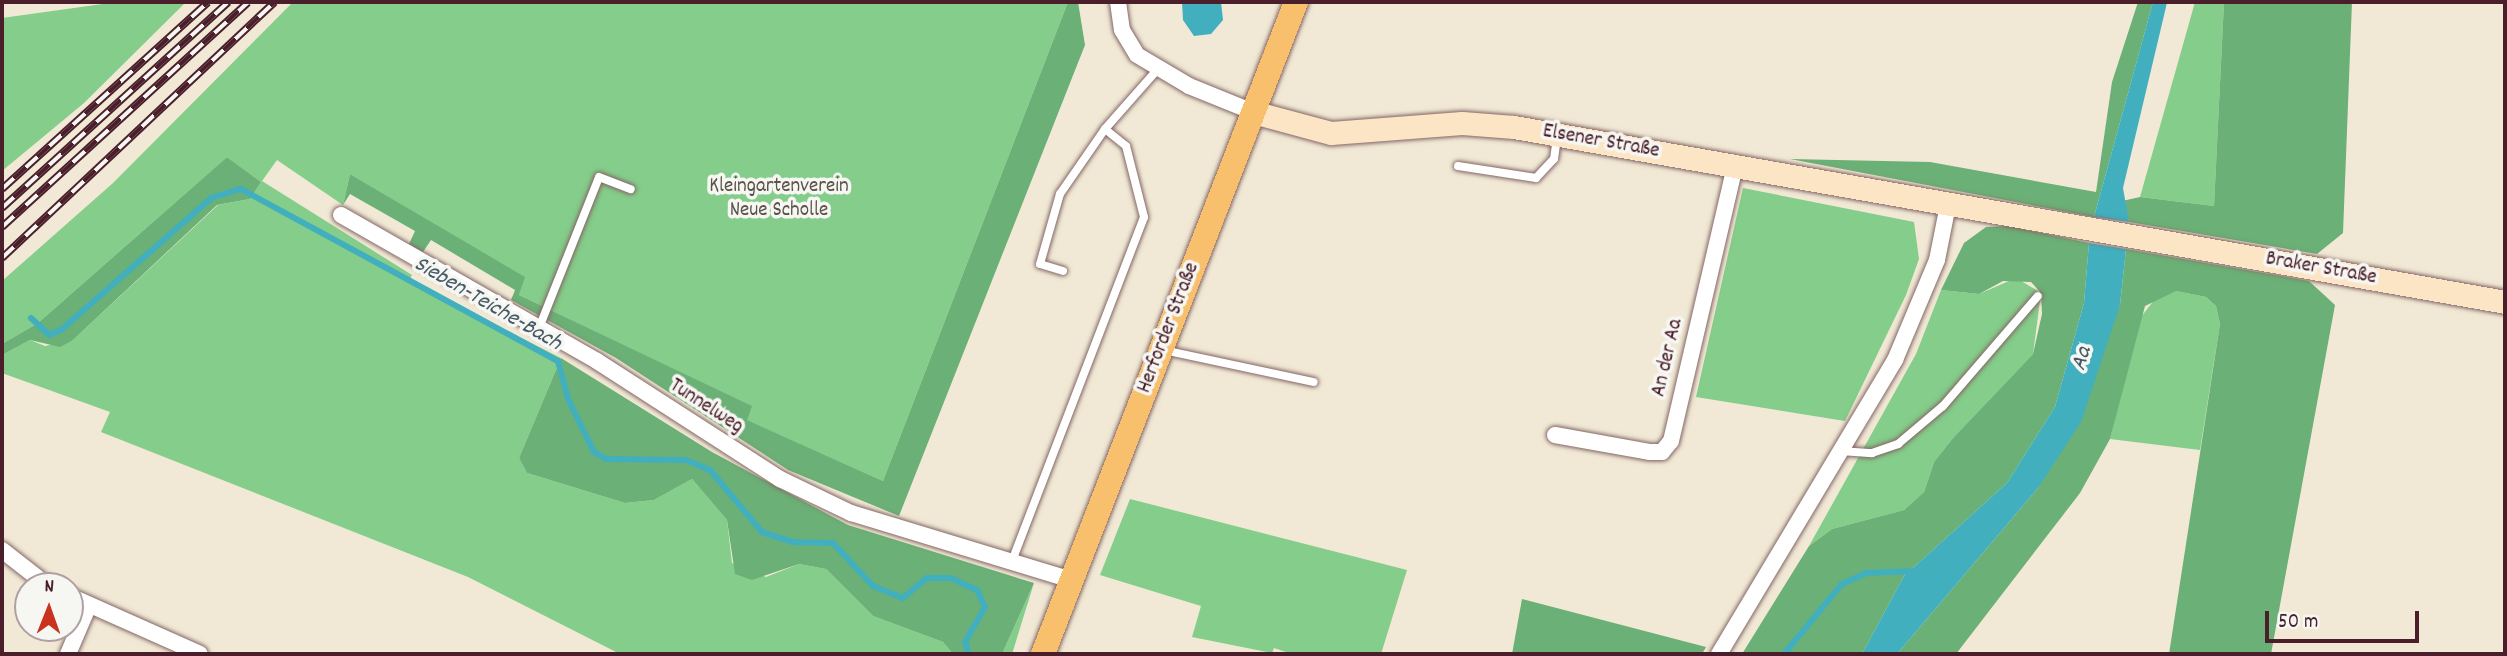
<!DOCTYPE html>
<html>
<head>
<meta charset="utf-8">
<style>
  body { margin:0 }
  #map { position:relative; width:2507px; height:656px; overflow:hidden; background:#f1e9d5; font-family:Dekko,sans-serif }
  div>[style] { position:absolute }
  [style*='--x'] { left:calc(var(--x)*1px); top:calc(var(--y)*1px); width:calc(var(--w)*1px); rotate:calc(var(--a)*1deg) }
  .green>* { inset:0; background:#84cd8a }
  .forest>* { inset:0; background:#6bb076 }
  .water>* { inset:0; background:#41afbe }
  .stream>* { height:6px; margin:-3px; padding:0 3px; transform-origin:3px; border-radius:3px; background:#41afbe }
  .roads { filter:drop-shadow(0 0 2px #846666) drop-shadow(0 0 2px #846666) }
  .service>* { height:8px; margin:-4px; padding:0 4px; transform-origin:4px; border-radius:4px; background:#fff }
  .minor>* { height:16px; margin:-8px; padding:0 8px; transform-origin:8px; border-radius:8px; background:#fff }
  .secondary>* { height:23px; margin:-11.5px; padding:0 11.5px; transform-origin:11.5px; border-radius:11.5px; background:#fce5c4 }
  .primary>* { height:24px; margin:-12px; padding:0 12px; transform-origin:12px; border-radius:12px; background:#f8bf6c }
  .rail>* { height:8px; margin-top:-4px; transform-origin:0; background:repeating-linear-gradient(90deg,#f6f6f2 0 16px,#4a1f2b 0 32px); box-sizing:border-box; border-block:2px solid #4a1f2b }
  span { translate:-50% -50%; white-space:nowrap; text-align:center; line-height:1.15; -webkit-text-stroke:7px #f6f6f2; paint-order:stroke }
  .street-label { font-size:21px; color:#4a1f2b }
  .park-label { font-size:21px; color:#5b5348 }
  .water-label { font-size:23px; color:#465966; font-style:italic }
  .frame { position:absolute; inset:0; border:4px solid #4a1f2b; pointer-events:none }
  .north { position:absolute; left:14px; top:572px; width:70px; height:70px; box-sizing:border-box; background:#f6f6f2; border:2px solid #b1a0a2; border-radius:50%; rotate:1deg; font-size:19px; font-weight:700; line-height:28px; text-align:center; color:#4a1f2b }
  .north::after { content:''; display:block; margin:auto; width:24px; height:32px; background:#c8321e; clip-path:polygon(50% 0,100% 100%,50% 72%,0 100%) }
  .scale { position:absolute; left:2265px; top:611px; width:154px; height:32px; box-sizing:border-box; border:4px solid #4a1f2b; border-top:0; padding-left:9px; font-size:21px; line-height:24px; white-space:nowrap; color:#4a1f2b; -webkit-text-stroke:5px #f6f6f2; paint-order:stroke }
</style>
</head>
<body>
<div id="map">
  <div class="green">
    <div style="clip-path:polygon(117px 2px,186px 2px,84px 103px,2px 171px,2px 18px)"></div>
    <div style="clip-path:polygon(293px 2px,1068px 2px,883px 481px,746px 420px,751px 406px,519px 295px,524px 277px,350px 174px,343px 205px,277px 160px,262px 181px,412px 275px,409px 281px,561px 358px,519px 458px,527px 473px,625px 503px,654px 500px,692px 479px,727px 520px,732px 563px,766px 577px,799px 564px,826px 569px,873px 616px,943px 642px,953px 654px,620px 654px,468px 577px,101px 432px,110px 412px,2px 373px,2px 355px,30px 340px,45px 346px,73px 340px,218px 205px,250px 199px,261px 182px,227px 157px,38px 323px,2px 344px,2px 281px,113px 183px)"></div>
    <div style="clip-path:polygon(2195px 2px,2224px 2px,2214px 206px,2140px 197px)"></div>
    <div style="clip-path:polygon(1743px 188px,1914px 222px,1919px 259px,1906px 295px,1845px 421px,1696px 397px)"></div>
    <div style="clip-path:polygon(2016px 278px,2041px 293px,2033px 354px,1953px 438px,1934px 462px,1924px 492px,1904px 510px,1832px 529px,1809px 546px,1916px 354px,1941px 290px,1979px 294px)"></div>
    <div style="clip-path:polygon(2176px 291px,2206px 297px,2216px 306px,2220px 324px,2200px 450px,2110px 439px,2137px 322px,2159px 294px)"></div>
    <div style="clip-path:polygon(1130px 499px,1407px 570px,1381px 654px,1292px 654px,1274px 648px,1272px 653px,1192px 637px,1201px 606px,1100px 575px)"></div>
    <div style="clip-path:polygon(1034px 583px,1012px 654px,1002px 654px)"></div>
  </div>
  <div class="forest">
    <div style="clip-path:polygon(1068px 2px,1078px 2px,1085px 45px,899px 516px,788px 470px,616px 358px,511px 300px,515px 290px,431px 240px,423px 252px,409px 244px,415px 231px,350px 194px,343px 205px,350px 174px,525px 277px,519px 295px,752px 406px,747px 420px,883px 481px)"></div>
    <div style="clip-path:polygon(2138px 2px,2153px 2px,2094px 217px,1790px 159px,1930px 162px,2096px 192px,2112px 82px)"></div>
    <div style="clip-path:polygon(2224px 2px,2352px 2px,2343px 233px,2317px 254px,2129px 222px,2122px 201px,2140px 197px,2214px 206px)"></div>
    <div style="clip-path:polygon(227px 157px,261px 182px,250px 199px,217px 205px,73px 340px,60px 347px,30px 340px,2px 355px,2px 344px,38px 323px)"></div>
    <div style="clip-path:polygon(2008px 226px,2089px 243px,2084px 303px,2055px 407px,2007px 483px,1904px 576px,1862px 654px,1742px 654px,1809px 546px,1832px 529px,1904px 510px,1924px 492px,1934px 462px,1953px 438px,2033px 354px,2042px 314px,2041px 293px,2031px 282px,2003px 281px,1979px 294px,1941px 290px,1964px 243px,1986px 227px)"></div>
    <div style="clip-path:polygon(2126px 249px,2309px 281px,2335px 305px,2271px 654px,2169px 654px,2220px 324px,2216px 306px,2206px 297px,2176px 291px,2145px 306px,2110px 439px,2080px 493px,1956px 654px,1897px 654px,2038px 488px,2120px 305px)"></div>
    <div style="clip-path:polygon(561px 358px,712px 452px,848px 525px,1034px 583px,1002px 654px,953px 654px,943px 642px,873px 616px,826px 569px,799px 564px,752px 580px,735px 574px,727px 520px,692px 479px,654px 500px,625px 503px,527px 473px,519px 458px)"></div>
    <div style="clip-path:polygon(1522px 599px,1706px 647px,1702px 654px,1512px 654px)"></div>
  </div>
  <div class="water">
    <div style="clip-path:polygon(1182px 2px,1221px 2px,1223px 20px,1211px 34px,1194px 36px,1183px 20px)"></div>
    <div style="clip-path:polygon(2153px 2px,2167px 2px,2166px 7px,2123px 188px,2129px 222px,2094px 217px)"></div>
    <div style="clip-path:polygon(2089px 243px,2126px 249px,2120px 305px,2081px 422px,2038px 488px,1897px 654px,1862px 654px,1904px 576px,2007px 483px,2055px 407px,2084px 303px)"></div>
  </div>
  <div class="stream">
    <div style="--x:31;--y:318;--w:25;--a:43"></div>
    <div style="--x:49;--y:335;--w:13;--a:-23"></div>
    <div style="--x:61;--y:330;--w:200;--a:-41.3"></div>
    <div style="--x:211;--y:198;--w:31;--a:-17"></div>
    <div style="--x:241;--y:189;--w:361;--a:28.5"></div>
    <div style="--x:558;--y:361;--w:39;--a:75"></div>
    <div style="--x:568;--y:399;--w:59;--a:63.9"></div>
    <div style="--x:594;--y:452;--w:14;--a:30"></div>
    <div style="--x:606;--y:459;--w:80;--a:0.7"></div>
    <div style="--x:686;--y:460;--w:26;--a:23"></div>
    <div style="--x:710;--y:470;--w:81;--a:50"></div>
    <div style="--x:762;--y:532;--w:32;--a:18"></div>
    <div style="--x:792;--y:542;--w:41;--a:1.4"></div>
    <div style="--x:833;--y:543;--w:59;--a:47.1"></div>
    <div style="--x:873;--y:586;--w:32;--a:22"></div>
    <div style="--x:903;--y:598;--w:31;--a:-40"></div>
    <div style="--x:927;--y:578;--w:24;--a:0"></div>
    <div style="--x:951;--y:578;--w:29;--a:25"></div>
    <div style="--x:977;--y:590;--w:19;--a:65"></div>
    <div style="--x:985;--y:607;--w:40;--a:119.7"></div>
    <div style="--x:965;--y:642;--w:13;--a:72"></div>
    <div style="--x:1784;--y:654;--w:91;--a:-50.4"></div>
    <div style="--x:1842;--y:584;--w:27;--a:-24"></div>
    <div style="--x:1867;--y:573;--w:50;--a:-2.3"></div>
  </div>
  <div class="roads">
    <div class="service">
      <div style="--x:1458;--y:166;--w:79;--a:8.7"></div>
      <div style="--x:1536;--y:178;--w:26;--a:-47"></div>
      <div style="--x:1554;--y:159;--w:22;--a:-82"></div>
      <div style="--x:1063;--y:271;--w:24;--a:-163"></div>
      <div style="--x:1040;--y:264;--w:73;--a:-74.1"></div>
      <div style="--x:1060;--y:194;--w:79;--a:-55.3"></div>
      <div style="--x:539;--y:328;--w:162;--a:-68.3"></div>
      <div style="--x:599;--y:177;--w:34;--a:21"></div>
      <div style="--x:1163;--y:350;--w:154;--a:12"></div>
      <div style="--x:1841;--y:451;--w:31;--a:4"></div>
      <div style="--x:1872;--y:453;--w:28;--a:-19"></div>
      <div style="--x:1898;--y:444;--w:59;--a:-40.2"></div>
      <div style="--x:1943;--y:406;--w:145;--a:-49.2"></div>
      <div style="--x:1012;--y:561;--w:368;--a:-69"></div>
      <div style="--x:1144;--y:217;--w:73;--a:-104.2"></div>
      <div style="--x:1126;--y:146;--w:27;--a:-141"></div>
      <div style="--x:1105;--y:129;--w:79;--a:-48.6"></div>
    </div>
    <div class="minor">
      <div style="--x:1118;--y:2;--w:28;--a:82"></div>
      <div style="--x:1122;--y:30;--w:29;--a:59"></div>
      <div style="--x:1137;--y:55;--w:61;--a:30.8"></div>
      <div style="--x:1189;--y:86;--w:69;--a:22.1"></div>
      <div style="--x:341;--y:215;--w:295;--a:29.7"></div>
      <div style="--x:597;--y:361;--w:218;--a:32.8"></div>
      <div style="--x:780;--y:479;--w:79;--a:25.6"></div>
      <div style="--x:851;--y:513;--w:231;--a:16.9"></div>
      <div style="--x:1555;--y:435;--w:97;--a:10.1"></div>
      <div style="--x:1650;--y:452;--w:12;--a:0"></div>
      <div style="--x:1662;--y:452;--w:14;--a:-51"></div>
      <div style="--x:1671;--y:441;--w:283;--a:-76.9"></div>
      <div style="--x:2;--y:550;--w:58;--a:38"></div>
      <div style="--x:70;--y:596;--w:142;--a:24"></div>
      <div style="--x:68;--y:654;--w:53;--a:-66.8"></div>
      <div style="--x:1719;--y:654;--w:343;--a:-59.1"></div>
      <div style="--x:1895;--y:360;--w:108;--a:-67.2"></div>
      <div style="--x:1937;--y:260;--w:56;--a:-78.7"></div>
    </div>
    <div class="secondary">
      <div style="--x:1253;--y:112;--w:81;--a:15.1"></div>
      <div style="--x:1331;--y:133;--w:131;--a:-4.4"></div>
      <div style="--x:1462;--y:123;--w:52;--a:4.4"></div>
      <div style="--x:1514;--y:127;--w:1006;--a:10.01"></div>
    </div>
    <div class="primary">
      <div style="--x:1043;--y:654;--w:699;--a:-68.79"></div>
    </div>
  </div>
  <div class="rail">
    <div style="--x:2;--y:189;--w:278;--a:-42.2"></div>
    <div style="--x:2;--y:208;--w:306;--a:-42.3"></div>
    <div style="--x:2;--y:227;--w:333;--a:-42.4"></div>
    <div style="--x:2;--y:258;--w:374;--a:-43.2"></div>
  </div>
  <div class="street-label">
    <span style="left:1601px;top:142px;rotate:10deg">Elsener Straße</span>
    <span style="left:2321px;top:269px;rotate:10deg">Braker Straße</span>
    <span style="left:1169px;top:328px;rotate:-69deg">Herforder Straße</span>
    <span style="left:1668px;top:358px;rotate:-77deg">An der Aa</span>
    <span style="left:706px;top:407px;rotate:33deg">Tunnelweg</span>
  </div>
  <div class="park-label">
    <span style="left:779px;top:199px">Kleingartenverein<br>Neue Scholle</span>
  </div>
  <div class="water-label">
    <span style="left:487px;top:305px;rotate:30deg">Sieben-Teiche-Bach</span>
    <span style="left:2083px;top:359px;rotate:-74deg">Aa</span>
  </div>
  <div class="frame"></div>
  <div class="north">N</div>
  <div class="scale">50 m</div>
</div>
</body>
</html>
